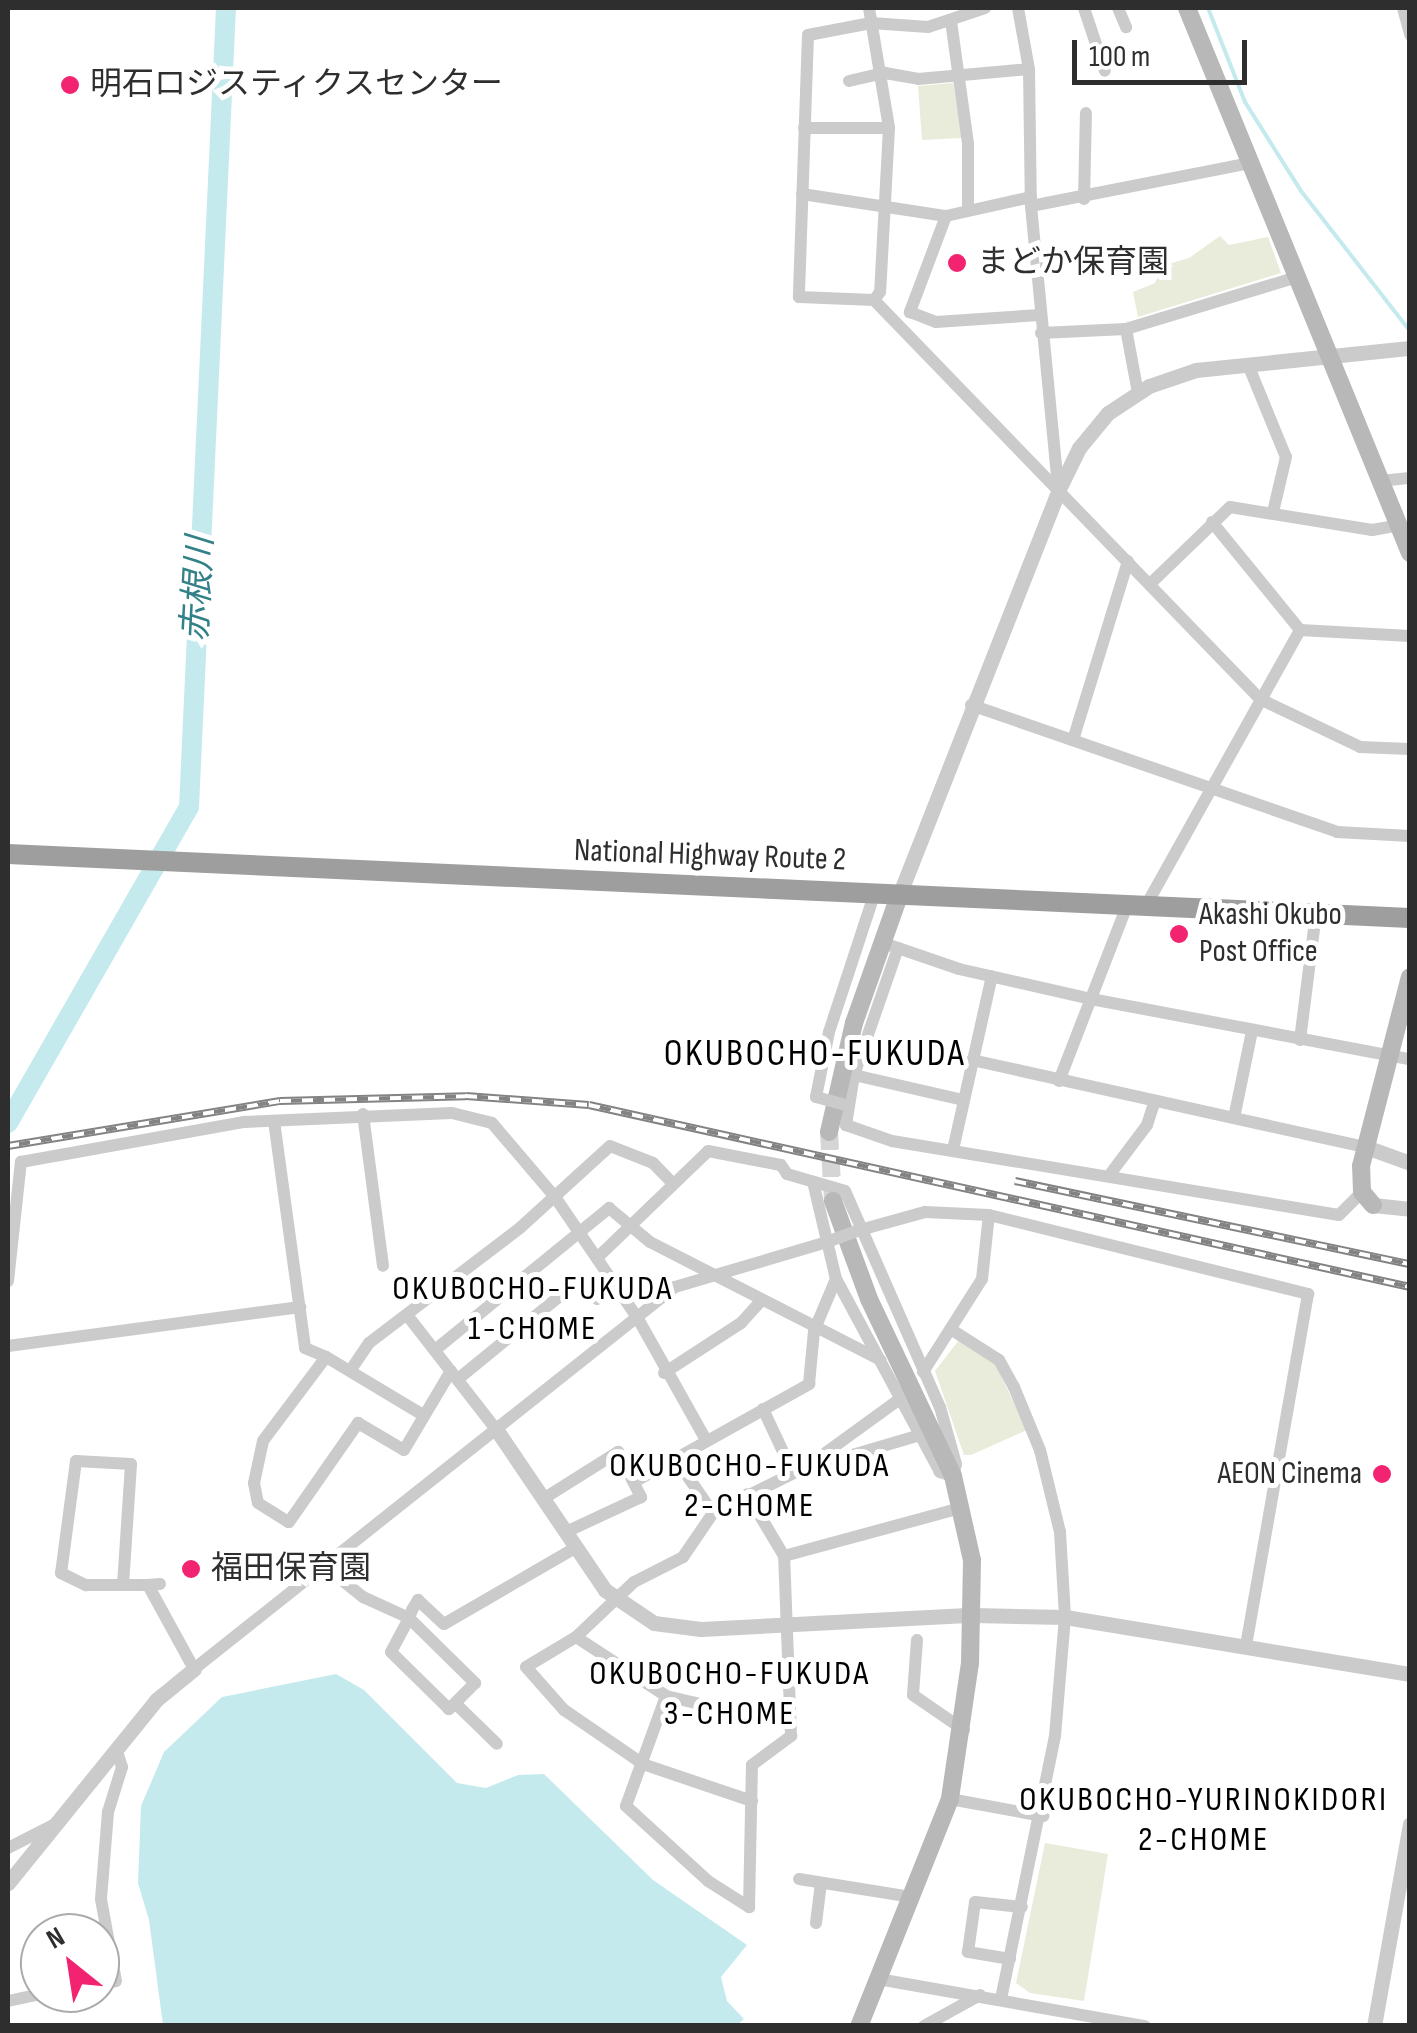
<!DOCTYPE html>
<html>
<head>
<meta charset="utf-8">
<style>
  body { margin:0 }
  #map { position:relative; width:1417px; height:2033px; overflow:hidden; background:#fff; font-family:"Sofia Sans Condensed","Noto Sans JP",sans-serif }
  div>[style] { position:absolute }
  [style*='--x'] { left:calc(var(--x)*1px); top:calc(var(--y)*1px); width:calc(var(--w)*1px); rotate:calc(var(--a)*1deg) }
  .green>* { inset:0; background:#e9ecda }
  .water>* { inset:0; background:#c5eaee }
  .stream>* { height:4px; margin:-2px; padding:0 2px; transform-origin:2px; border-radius:2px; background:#c5eaee }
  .river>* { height:20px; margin:-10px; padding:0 10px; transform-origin:10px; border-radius:10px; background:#c5eaee }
  .secondary-tunnel>* { height:18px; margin-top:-9px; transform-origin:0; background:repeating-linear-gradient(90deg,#d5d5d5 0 18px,transparent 0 27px) }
  .minor>* { height:12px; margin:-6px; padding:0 6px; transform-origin:6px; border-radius:6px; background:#cbcbcb }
  .tertiary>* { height:15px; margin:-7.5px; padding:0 7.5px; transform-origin:7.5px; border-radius:7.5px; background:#cbcbcb }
  .secondary>* { height:18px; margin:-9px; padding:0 9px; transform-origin:9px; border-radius:9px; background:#b8b8b8 }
  .trunk>* { height:20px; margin:-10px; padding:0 10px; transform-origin:10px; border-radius:10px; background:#9e9e9e }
  .rail>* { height:8px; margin-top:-4px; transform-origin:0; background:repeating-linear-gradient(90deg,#fff 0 11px,#838383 0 22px); box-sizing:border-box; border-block:2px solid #838383 }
  .minor-bridge>* { height:12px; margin:-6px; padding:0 6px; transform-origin:6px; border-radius:6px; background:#cbcbcb }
  .dots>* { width:28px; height:28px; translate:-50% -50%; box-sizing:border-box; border:5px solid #fff; border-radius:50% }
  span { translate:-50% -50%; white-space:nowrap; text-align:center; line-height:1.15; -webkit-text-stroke:10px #fff; paint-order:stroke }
  .poi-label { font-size:32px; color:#2e2e2e }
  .left { translate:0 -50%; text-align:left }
  .right { translate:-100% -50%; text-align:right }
  .street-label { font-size:32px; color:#2e2e2e }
  .water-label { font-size:35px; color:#328188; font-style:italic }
  .neighbourhood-label { font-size:35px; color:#000; letter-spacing:2.5px }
  .quarter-label { font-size:38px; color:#000; letter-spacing:2.5px }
  .frame { position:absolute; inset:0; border:10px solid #2e2e2e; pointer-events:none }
  .north { position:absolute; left:20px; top:1913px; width:100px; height:100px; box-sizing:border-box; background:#fff; border:2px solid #ababab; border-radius:50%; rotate:330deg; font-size:28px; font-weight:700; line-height:40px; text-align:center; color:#2e2e2e }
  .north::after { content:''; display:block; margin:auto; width:35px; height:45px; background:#f22370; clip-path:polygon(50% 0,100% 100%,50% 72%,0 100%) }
  .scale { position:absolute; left:1072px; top:40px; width:175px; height:45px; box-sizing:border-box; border:5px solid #2e2e2e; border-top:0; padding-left:12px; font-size:30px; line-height:35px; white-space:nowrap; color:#2e2e2e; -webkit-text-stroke:8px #fff; paint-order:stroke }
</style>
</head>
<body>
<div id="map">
  <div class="green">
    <div style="clip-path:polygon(953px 83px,962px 138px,922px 140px,918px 86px)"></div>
    <div style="clip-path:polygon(1220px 236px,1229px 245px,1268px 237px,1281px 273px,1138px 317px,1133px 292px,1155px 283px,1162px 266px,1189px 258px)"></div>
    <div style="clip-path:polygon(959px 1340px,994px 1361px,1027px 1430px,971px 1455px,964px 1455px,935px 1371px)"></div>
    <div style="clip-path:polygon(1045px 1843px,1108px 1854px,1084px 2001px,1030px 1993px,1016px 1983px)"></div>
  </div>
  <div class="water">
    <div style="clip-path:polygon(336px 1674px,364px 1690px,457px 1783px,486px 1788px,518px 1775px,544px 1774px,653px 1880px,747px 1945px,721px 1977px,727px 2001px,744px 2019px,736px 2026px,163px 2025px,149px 1920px,138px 1883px,141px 1806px,164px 1752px,222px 1697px)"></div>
  </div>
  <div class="stream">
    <div style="--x:1208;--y:8;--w:101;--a:68.5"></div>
    <div style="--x:1245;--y:102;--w:105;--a:57.8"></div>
    <div style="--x:1301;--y:191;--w:177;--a:52.1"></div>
  </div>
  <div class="river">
    <div style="--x:8;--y:1123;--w:364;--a:-60.2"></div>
    <div style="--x:189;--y:807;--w:800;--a:-87.35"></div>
  </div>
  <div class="secondary-tunnel">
    <div style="--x:829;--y:1132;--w:69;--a:86.7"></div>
  </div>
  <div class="minor">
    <div style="--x:869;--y:8;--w:122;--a:80.5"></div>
    <div style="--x:889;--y:128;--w:164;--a:93.1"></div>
    <div style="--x:880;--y:292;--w:10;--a:127"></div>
    <div style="--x:985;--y:8;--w:60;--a:161.6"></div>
    <div style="--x:928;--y:27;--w:57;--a:-176"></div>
    <div style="--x:871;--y:23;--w:64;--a:169.2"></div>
    <div style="--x:808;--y:35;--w:262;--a:92"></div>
    <div style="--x:799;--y:297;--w:75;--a:2.3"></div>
    <div style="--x:874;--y:300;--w:555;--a:45.95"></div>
    <div style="--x:1260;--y:699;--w:111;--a:25.6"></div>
    <div style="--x:1360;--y:747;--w:50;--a:2.3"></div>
    <div style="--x:1018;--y:8;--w:62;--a:79.8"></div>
    <div style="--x:1029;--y:69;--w:137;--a:89.2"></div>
    <div style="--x:1031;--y:206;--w:283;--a:84.5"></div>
    <div style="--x:1084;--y:8;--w:66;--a:71.6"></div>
    <div style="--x:1118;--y:8;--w:21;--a:67"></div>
    <div style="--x:1403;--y:8;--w:28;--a:75"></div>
    <div style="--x:951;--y:21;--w:123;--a:82.1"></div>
    <div style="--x:968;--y:143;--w:64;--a:90"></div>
    <div style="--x:849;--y:81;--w:37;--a:-13"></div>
    <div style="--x:885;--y:73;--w:34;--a:10"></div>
    <div style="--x:918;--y:79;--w:111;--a:-5.1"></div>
    <div style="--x:804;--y:128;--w:85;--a:0"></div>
    <div style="--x:802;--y:194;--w:146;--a:8.7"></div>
    <div style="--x:946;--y:216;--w:87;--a:-12.6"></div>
    <div style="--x:1084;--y:199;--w:86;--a:-88.7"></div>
    <div style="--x:1031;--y:206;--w:224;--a:-11.1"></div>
    <div style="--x:946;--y:216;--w:103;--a:110.6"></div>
    <div style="--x:910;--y:312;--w:28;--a:21"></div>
    <div style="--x:936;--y:322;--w:104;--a:-3.9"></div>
    <div style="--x:1041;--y:333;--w:85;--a:-2.7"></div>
    <div style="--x:1249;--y:367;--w:97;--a:67.7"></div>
    <div style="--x:1286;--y:457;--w:57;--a:103.3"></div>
    <div style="--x:1138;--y:393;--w:65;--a:-100.6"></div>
    <div style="--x:1126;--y:329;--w:179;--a:-16.9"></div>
    <div style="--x:1380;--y:481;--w:30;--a:-6"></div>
    <div style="--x:1212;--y:522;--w:139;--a:50.8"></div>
    <div style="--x:1150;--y:584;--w:111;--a:-43.9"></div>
    <div style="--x:1230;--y:507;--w:144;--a:9.2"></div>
    <div style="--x:1372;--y:530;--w:27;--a:-10"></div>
    <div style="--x:971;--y:705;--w:387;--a:19.1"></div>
    <div style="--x:1337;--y:832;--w:73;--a:3.1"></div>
    <div style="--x:1073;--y:740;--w:187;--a:-72.9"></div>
    <div style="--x:1148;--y:902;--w:312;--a:-60.8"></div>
    <div style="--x:1300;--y:630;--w:110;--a:3.1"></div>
    <div style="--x:892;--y:946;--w:71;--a:18.9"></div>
    <div style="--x:959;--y:969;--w:135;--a:12.8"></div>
    <div style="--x:1091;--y:999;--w:325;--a:10.7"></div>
    <div style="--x:898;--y:948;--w:134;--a:109.1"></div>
    <div style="--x:854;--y:1075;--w:51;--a:99.1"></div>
    <div style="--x:846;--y:1125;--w:49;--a:19.2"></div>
    <div style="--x:892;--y:1141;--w:453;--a:9.4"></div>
    <div style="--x:1339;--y:1215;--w:33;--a:-45"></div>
    <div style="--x:1300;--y:1040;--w:127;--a:-82.8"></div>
    <div style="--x:972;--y:1060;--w:403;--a:12.5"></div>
    <div style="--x:854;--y:1075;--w:112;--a:12.9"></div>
    <div style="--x:1059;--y:1081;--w:191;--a:-68.8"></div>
    <div style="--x:816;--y:1097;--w:66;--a:-78.7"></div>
    <div style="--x:829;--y:1032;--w:147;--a:-71.8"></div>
    <div style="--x:363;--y:1114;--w:153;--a:82.5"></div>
    <div style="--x:1234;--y:1118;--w:89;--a:-78.3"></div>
    <div style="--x:274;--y:1121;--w:229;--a:82.2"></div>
    <div style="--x:305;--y:1348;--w:23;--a:23"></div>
    <div style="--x:953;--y:1150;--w:178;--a:-77.4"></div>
    <div style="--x:1111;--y:1173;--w:60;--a:-53.1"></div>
    <div style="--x:1147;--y:1125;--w:23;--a:-72"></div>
    <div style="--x:860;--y:1230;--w:67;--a:-15.5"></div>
    <div style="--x:925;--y:1212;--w:64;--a:2.7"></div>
    <div style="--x:989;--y:1215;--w:329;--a:13.9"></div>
    <div style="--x:1308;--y:1294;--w:355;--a:100"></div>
    <div style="--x:597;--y:1258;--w:154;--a:-43.9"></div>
    <div style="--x:708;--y:1151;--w:74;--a:10.9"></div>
    <div style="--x:781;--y:1165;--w:11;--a:56"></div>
    <div style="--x:787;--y:1174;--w:60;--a:16.3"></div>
    <div style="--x:845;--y:1191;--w:236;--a:66.3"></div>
    <div style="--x:940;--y:1407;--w:59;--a:74.3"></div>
    <div style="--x:956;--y:1464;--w:12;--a:104"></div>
    <div style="--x:953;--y:1476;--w:14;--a:-163"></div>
    <div style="--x:940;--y:1472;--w:219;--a:-118.3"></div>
    <div style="--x:836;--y:1279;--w:100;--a:-103.3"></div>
    <div style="--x:8;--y:1281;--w:120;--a:-83.8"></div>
    <div style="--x:21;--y:1162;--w:227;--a:-10.2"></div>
    <div style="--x:244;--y:1122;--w:208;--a:-2.5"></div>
    <div style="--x:452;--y:1113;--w:41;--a:14"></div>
    <div style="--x:492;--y:1123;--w:97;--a:49.6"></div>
    <div style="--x:555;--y:1197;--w:145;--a:55.7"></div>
    <div style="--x:637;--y:1317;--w:141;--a:60.7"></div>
    <div style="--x:407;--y:1315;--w:148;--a:52.1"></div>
    <div style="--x:952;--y:1330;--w:56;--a:32.6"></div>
    <div style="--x:999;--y:1360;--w:31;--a:61"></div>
    <div style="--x:1014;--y:1387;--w:68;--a:67.6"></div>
    <div style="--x:1040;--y:1450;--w:84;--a:76.3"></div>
    <div style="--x:1060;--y:1532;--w:85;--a:86.6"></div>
    <div style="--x:1065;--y:1617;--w:119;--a:94.8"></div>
    <div style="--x:1055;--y:1736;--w:268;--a:101.6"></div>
    <div style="--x:8;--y:1346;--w:295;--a:-7.6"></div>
    <div style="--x:435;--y:1350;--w:225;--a:-39.2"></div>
    <div style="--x:609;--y:1208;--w:53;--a:39.7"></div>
    <div style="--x:650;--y:1242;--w:259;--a:27.1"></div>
    <div style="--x:350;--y:1371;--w:34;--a:-56"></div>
    <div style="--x:369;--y:1343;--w:191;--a:-37.3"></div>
    <div style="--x:521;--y:1227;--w:120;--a:-42.3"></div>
    <div style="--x:610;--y:1146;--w:46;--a:21.6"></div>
    <div style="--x:653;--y:1163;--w:28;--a:46"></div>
    <div style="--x:923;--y:1372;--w:110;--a:-57.6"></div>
    <div style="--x:982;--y:1279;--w:64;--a:-83.8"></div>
    <div style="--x:664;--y:1373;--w:92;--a:-33"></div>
    <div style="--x:741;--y:1323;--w:30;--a:-48"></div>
    <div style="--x:458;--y:1379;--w:155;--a:-39.2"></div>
    <div style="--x:578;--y:1281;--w:26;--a:43"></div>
    <div style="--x:597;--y:1299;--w:23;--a:-40"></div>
    <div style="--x:763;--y:1409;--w:68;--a:64.9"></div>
    <div style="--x:423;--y:1415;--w:113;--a:-149.1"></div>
    <div style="--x:326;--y:1357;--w:105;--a:126.9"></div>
    <div style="--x:263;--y:1441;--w:43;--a:102.1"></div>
    <div style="--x:254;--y:1483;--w:20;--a:79"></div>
    <div style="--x:258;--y:1503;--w:36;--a:32"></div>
    <div style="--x:289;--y:1522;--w:121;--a:-55.1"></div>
    <div style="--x:358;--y:1423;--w:53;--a:30.4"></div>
    <div style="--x:404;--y:1450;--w:92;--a:-59.3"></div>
    <div style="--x:675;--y:1458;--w:67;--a:55.4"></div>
    <div style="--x:808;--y:1468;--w:117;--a:-16.4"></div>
    <div style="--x:634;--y:1482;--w:201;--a:-29.2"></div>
    <div style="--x:809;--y:1384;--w:53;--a:-84.6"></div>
    <div style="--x:814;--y:1331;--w:56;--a:-67.1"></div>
    <div style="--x:543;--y:1499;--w:89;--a:-32.1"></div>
    <div style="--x:618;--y:1452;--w:51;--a:62.9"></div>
    <div style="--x:641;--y:1497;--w:83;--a:155"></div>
    <div style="--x:784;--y:1556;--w:183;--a:-15.2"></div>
    <div style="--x:327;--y:1568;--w:46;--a:38.9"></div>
    <div style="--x:363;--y:1597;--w:51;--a:24.5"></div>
    <div style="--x:409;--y:1618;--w:93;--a:44.6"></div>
    <div style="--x:475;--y:1683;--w:37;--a:135"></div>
    <div style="--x:449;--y:1709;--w:81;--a:-135.5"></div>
    <div style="--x:391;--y:1652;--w:38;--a:-62"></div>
    <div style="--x:409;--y:1618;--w:9;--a:-69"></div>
    <div style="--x:412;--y:1610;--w:12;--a:-59"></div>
    <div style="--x:418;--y:1600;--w:35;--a:43"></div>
    <div style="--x:444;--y:1624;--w:151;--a:-30.1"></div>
    <div style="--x:123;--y:1585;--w:121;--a:-86.2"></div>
    <div style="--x:131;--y:1464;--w:55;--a:-176.9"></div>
    <div style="--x:76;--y:1461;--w:113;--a:97.6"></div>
    <div style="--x:61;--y:1573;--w:28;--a:26"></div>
    <div style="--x:86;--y:1585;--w:62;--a:0"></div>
    <div style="--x:148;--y:1585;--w:12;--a:-5"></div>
    <div style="--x:148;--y:1585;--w:96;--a:61.3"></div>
    <div style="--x:194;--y:1669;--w:614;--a:-38.46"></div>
    <div style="--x:675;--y:1287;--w:155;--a:-16.5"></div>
    <div style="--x:576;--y:1637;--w:108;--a:33.2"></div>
    <div style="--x:666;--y:1696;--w:52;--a:13.2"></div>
    <div style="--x:717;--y:1708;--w:72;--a:2.4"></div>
    <div style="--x:917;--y:1640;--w:55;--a:94.2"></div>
    <div style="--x:913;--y:1695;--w:62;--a:34.5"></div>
    <div style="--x:666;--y:1696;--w:117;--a:110"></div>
    <div style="--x:626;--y:1806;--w:111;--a:42.4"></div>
    <div style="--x:708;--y:1881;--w:49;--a:32.4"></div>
    <div style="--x:749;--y:1907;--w:142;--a:-88.8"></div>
    <div style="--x:752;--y:1765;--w:49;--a:-36.6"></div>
    <div style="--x:791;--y:1736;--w:180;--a:-92.2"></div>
    <div style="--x:784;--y:1556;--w:72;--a:-120.8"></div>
    <div style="--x:456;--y:1704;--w:57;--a:44.3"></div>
    <div style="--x:950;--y:1799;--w:95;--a:10.4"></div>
    <div style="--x:752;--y:1801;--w:115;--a:-161.3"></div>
    <div style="--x:643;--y:1764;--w:96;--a:-145.6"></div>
    <div style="--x:564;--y:1710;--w:57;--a:-131.5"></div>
    <div style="--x:526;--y:1667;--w:58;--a:-31"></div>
    <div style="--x:576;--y:1637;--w:80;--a:-43.5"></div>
    <div style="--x:634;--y:1582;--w:55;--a:-27"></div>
    <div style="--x:683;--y:1557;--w:53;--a:-55.7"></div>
    <div style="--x:713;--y:1513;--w:104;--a:-26.3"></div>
    <div style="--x:806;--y:1467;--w:116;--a:-35.9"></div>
    <div style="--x:8;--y:1848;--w:55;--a:-27"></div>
    <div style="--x:799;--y:1879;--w:113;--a:9.1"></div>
    <div style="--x:816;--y:1923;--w:40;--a:-82.9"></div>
    <div style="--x:1010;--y:1959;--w:43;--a:-170.5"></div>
    <div style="--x:968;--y:1952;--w:50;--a:-82"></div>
    <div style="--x:975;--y:1902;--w:47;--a:6.1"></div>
    <div style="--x:878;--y:1979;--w:271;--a:10"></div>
    <div style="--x:100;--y:1985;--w:16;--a:-14"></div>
    <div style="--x:116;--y:1981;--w:83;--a:-100.4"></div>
    <div style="--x:101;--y:1899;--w:87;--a:-85.4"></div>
    <div style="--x:108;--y:1812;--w:47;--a:-72.7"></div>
    <div style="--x:122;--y:1767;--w:19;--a:-108"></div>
    <div style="--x:8;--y:2001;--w:40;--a:-12"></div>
    <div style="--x:924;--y:2026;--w:64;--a:-29"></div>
  </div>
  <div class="tertiary">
    <div style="--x:900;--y:893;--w:432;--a:-68.5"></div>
    <div style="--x:1058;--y:491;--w:48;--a:-64"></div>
    <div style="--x:1079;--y:448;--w:45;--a:-50.4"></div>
    <div style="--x:1108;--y:413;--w:49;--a:-33.4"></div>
    <div style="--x:1149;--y:386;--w:50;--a:-18.8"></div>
    <div style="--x:1196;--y:370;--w:215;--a:-5.9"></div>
    <div style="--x:1366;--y:1147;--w:47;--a:20"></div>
    <div style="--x:1373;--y:1205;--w:37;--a:6"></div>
    <div style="--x:498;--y:1432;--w:191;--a:55.9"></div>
    <div style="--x:605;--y:1590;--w:59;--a:34"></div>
    <div style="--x:654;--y:1623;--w:47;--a:7.3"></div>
    <div style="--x:701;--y:1629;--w:271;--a:-3"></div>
    <div style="--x:972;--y:1615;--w:93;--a:1.2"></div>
    <div style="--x:1065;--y:1617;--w:350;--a:9.4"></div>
    <div style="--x:8;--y:1883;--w:235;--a:-51"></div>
    <div style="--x:156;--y:1700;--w:49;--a:-39.2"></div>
    <div style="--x:1374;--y:2026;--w:205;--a:-79.9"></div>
  </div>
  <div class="secondary">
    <div style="--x:1187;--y:8;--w:589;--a:67.75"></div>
    <div style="--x:829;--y:1132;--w:112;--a:-77.1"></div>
    <div style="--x:854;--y:1023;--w:138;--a:-70.5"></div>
    <div style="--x:833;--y:1201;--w:104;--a:69.8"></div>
    <div style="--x:869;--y:1299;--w:196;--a:64.6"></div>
    <div style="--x:953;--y:1476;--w:86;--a:77.3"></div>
    <div style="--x:972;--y:1560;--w:103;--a:91.1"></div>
    <div style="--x:970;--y:1663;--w:137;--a:98.4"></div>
    <div style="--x:950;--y:1799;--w:245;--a:111.8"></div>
    <div style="--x:1373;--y:1205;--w:17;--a:-130"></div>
    <div style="--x:1362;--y:1192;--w:26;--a:-92"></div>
    <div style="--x:1361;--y:1166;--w:195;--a:-75.5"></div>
  </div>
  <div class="trunk">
    <div style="--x:8;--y:854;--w:1403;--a:2.61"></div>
  </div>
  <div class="rail">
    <div style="--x:8;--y:1146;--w:276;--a:-9.4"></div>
    <div style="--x:280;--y:1101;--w:186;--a:-1.5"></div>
    <div style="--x:466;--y:1096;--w:123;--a:4.2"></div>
    <div style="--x:589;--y:1105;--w:841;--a:12.5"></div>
    <div style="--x:1015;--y:1181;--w:404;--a:11.9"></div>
  </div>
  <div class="minor-bridge">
    <div style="--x:816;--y:1097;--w:34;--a:15"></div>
    <div style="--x:824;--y:1243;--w:38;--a:-20"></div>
  </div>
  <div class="dots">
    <div style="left:70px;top:85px;background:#f22370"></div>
    <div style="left:957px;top:263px;background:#f22370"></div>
    <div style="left:1179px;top:934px;background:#f22370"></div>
    <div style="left:1382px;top:1474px;background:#f22370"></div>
    <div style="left:191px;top:1569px;background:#f22370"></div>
  </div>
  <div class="poi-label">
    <span class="left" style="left:90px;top:85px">明石ロジスティクスセンター</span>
    <span class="left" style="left:977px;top:263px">まどか保育園</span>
    <span class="left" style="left:1199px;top:934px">Akashi Okubo<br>Post Office</span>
    <span class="right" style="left:1362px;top:1474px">AEON Cinema</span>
    <span class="left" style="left:211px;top:1569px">福田保育園</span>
  </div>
  <div class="street-label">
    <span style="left:710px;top:856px;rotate:2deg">National Highway Route 2</span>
  </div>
  <div class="water-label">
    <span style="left:199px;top:589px;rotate:-87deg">赤根川</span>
  </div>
  <div class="neighbourhood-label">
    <span style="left:533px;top:1309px">OKUBOCHO-FUKUDA<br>1-CHOME</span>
    <span style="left:750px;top:1486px">OKUBOCHO-FUKUDA<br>2-CHOME</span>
    <span style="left:730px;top:1694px">OKUBOCHO-FUKUDA<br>3-CHOME</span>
    <span style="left:1204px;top:1820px">OKUBOCHO-YURINOKIDORI<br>2-CHOME</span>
  </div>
  <div class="quarter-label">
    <span style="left:815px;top:1054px">OKUBOCHO-FUKUDA</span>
  </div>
  <div class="frame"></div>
  <div class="north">N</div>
  <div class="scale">100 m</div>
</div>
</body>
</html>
